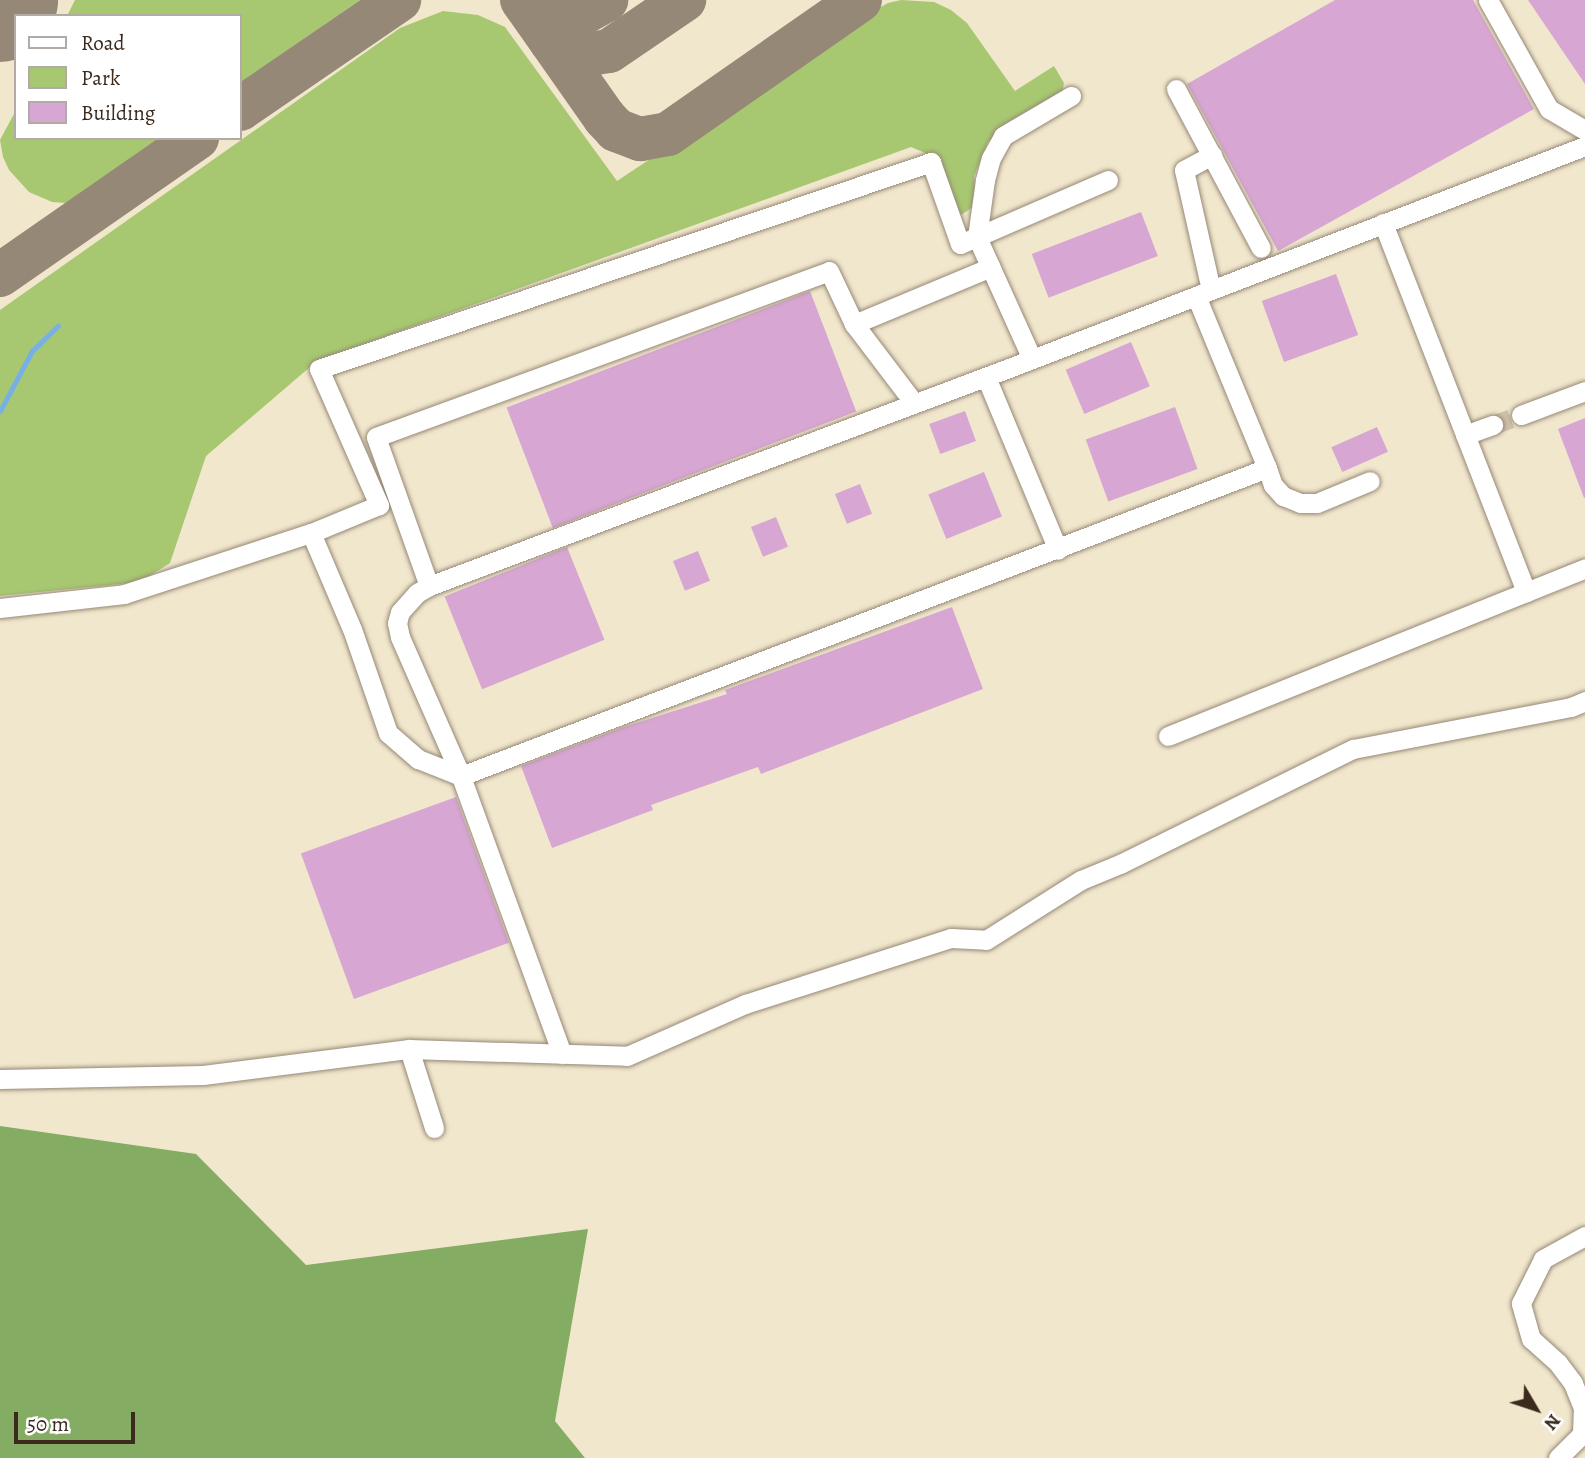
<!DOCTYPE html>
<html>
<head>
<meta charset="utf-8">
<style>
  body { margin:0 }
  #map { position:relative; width:1585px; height:1458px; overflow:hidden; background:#f1e7cd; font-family:Alegreya,serif }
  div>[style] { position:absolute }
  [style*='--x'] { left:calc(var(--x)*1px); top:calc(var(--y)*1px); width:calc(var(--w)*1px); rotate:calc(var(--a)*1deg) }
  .green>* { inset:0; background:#a7c871 }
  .forest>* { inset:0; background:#85ac63 }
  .stream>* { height:4.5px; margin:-2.25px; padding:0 2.25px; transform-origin:2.25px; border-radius:2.25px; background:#77afe7 }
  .taxiway>* { height:44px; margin:-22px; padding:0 22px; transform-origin:22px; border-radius:22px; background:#968876 }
  .runway>* { height:108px; margin:-54px; padding:0 54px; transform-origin:54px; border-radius:54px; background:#968876 }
  .building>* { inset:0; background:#d7a6d2; transform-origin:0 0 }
  .minor-tunnel>* { height:19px; margin-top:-9.5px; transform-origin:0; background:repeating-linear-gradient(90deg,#cdc1aa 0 19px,transparent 0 29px) }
  .roads { filter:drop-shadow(0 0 2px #968876) drop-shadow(0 0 2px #968876) }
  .minor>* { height:19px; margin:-9.5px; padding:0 9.5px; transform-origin:9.5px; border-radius:9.5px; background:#fff }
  span { translate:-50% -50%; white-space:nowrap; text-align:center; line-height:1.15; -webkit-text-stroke:5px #fff; paint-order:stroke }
  .legend { position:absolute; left:14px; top:14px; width:228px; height:126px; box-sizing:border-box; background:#fff; border:2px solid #b1aaa5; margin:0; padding:9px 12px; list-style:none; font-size:21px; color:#3b2a1e }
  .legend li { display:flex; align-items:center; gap:14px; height:35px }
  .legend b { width:35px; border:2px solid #b1aaa5 }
  .north { position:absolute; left:1501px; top:1374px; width:70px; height:70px; -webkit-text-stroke:5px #fff; paint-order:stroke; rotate:129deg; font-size:19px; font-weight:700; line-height:28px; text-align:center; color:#3b2a1e }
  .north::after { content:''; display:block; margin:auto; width:24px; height:32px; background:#3b2a1e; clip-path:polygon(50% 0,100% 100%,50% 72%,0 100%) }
  .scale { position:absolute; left:14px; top:1412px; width:121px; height:32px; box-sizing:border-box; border:4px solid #3b2a1e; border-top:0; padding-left:9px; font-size:21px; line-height:24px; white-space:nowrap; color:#3b2a1e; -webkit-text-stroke:5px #fff; paint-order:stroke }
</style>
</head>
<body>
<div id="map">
  <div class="green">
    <div style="clip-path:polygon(75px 0,360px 0,240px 83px,240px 16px,67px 16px)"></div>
    <div style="clip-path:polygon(901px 0,934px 2px,951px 10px,967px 23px,1015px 91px,1054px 66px,1064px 83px,1062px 94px,1010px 121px,988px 142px,974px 176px,976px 205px,961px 215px,937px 158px,911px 147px,317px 361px,206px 456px,170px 563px,140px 582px,0 596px,0 310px,400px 28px,443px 11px,478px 15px,505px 27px,617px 181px,868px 14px,888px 3px)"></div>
    <div style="clip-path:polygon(16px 110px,16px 138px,159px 138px,66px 203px,52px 202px,29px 192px,9px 170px,3px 157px,0 140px)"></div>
  </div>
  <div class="forest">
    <div style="clip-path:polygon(0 1126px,196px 1154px,306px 1265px,588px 1229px,555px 1421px,585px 1458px,0 1458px)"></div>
  </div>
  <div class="stream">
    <div style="--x:0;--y:411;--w:68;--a:-61.9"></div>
    <div style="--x:32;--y:351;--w:36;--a:-44"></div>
  </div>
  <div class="taxiway">
    <div style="--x:522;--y:0;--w:144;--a:54.9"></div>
    <div style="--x:605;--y:118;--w:16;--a:47"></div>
    <div style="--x:616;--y:130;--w:26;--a:21"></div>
    <div style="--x:640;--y:139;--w:28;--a:-10"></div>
    <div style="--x:668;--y:134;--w:234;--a:-34.9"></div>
    <div style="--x:528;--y:8;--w:22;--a:27"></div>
    <div style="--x:548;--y:18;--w:26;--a:0"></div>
    <div style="--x:574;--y:18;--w:37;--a:-29"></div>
    <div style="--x:551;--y:41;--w:16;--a:40"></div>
    <div style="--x:563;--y:51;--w:15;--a:20"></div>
    <div style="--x:577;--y:56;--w:32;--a:-9"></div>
    <div style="--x:609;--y:51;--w:91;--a:-34.2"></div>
    <div style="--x:240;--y:109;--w:193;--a:-34.4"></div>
    <div style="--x:0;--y:275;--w:240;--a:-34.8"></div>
  </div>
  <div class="runway">
    <div style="--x:0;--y:8;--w:9;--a:-63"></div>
  </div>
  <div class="building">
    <div style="clip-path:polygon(1335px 0,1473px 0,1534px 109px,1278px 251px,1187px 84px)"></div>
    <div style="clip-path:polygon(1528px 0,1585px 0,1585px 84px)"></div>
    <div style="left:1141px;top:212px;width:47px;height:117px;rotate:69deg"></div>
    <div style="left:1336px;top:274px;width:65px;height:79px;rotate:70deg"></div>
    <div style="left:810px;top:291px;width:129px;height:325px;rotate:69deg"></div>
    <div style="left:1131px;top:342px;width:48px;height:71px;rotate:67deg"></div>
    <div style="left:1175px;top:407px;width:66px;height:95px;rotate:70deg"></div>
    <div style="left:965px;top:411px;width:32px;height:38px;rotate:70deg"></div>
    <div style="clip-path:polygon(1585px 418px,1585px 498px,1584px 498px,1558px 429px)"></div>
    <div style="left:1377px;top:427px;width:27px;height:50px;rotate:66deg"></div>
    <div style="left:984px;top:472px;width:48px;height:60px;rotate:68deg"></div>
    <div style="left:860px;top:484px;width:32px;height:27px;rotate:68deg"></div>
    <div style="left:776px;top:517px;width:32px;height:27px;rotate:68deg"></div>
    <div style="left:567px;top:547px;width:100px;height:132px;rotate:68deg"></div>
    <div style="left:698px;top:551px;width:32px;height:27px;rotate:68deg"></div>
    <div style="clip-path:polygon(952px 607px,983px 689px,761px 774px,758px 767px,651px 805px,653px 810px,552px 848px,521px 766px,621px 728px,727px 694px,725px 690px)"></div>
    <div style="left:456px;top:797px;width:155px;height:165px;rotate:70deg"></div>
  </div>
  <div class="minor-tunnel">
    <div style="--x:1493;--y:425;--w:30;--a:-20"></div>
  </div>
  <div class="roads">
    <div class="minor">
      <div style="--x:1488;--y:0;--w:125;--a:60.8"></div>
      <div style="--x:1549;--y:109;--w:42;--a:30.3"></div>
      <div style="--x:1176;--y:89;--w:180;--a:61.9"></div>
      <div style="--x:1108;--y:180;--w:161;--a:156.6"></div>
      <div style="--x:960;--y:244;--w:87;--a:-109.5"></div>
      <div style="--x:931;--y:162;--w:646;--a:161.31"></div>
      <div style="--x:319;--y:369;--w:149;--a:66.2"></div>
      <div style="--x:379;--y:505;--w:74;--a:157.6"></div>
      <div style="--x:311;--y:533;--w:104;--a:66.9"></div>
      <div style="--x:352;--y:629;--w:110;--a:70.9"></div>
      <div style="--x:388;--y:733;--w:40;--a:41"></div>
      <div style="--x:418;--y:759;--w:46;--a:21.6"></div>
      <div style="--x:461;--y:776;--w:863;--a:-20.91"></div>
      <div style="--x:1267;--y:468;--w:186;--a:-112.4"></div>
      <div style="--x:1383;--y:223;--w:396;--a:68.8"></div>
      <div style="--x:1211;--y:290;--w:123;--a:-102.7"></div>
      <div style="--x:1184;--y:170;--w:32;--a:-28"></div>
      <div style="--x:854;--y:324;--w:99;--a:52.8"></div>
      <div style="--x:1032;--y:359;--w:134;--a:-114.3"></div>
      <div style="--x:977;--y:237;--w:58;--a:-82"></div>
      <div style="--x:985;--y:180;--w:23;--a:-75"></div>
      <div style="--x:991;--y:158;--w:25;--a:-61"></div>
      <div style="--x:1003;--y:136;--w:79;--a:-30.5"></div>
      <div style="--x:986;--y:377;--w:187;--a:67.4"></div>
      <div style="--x:1521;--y:415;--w:68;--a:-20.6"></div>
      <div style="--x:1465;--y:435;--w:30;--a:-20"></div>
      <div style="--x:1267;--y:468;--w:18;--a:71"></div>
      <div style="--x:1273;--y:485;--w:15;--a:48"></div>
      <div style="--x:1283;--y:496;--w:18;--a:22"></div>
      <div style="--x:1300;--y:503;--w:17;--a:0"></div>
      <div style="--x:1317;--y:503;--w:57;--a:-22.5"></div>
      <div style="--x:429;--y:586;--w:158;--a:-109.6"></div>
      <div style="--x:376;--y:437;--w:482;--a:-20.1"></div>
      <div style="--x:829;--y:271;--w:59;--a:64.7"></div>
      <div style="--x:854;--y:324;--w:148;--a:-22.6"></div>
      <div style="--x:0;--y:608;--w:125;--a:-6.4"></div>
      <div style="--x:124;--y:594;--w:197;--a:-18.1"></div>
      <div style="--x:1168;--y:736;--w:450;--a:-21.9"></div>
      <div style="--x:409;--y:1049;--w:83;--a:72.4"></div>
      <div style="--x:562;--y:1054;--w:296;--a:-110"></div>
      <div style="--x:461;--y:776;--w:152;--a:-113.7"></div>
      <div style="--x:400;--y:637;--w:14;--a:-102"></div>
      <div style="--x:397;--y:623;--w:11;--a:-75"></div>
      <div style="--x:400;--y:612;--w:25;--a:-48"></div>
      <div style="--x:417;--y:593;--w:14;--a:-30"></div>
      <div style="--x:429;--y:586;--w:620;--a:-20.6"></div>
      <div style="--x:1009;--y:368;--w:617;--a:-21.08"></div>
      <div style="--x:0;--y:1079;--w:203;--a:-1.1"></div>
      <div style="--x:203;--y:1075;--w:208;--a:-7.2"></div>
      <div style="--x:409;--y:1049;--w:218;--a:1.8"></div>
      <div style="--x:627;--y:1056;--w:129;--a:-23.8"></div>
      <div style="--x:745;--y:1004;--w:216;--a:-17.8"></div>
      <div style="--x:951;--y:938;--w:35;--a:3"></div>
      <div style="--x:986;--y:940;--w:112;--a:-32.3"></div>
      <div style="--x:1081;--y:880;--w:44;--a:-22.5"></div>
      <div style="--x:1122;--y:863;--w:258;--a:-26.3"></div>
      <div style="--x:1353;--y:749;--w:222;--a:-10.9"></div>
      <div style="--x:1571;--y:707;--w:15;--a:-23"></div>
      <div style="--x:1558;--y:1458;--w:34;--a:-45"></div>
      <div style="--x:1582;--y:1434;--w:26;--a:-88"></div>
      <div style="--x:1583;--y:1408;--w:27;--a:-112"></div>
      <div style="--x:1573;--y:1383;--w:25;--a:-127"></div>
      <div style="--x:1558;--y:1363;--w:36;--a:-138"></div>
      <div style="--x:1531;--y:1339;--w:37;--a:-106"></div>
      <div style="--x:1521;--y:1303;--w:49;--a:-63.4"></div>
      <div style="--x:1543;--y:1259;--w:48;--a:-28.7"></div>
    </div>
  </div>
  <ul class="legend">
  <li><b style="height:9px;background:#fff"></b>Road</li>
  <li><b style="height:19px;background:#a7c871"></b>Park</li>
  <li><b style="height:19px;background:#d7a6d2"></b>Building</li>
  </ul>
  <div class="north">N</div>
  <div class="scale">50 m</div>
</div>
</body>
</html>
